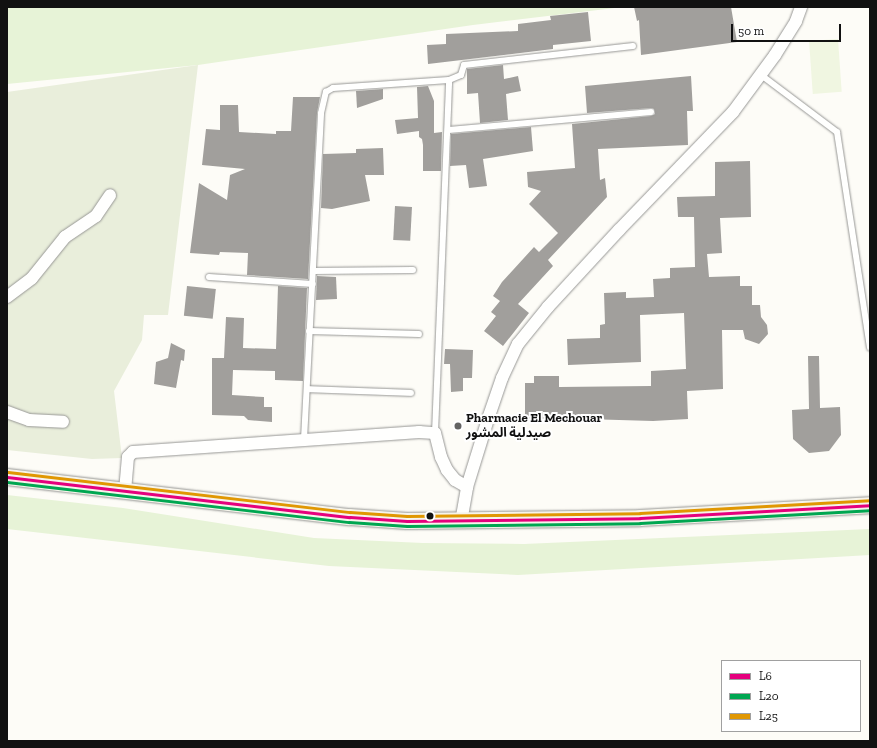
<!DOCTYPE html>
<html>
<head>
<meta charset="utf-8">
<style>
  body { margin:0 }
  #map { position:relative; width:877px; height:748px; overflow:hidden; background:#fdfcf7; font-family:"Zilla Slab","Noto Sans Arabic",serif }
  div>[style] { position:absolute }
  [style*='--x'] { left:calc(var(--x)*1px); top:calc(var(--y)*1px); width:calc(var(--w)*1px); rotate:calc(var(--a)*1deg) }
  .green>* { inset:0; background:#e7f3d7 }
  .cemetery>* { inset:0; background:#e9eedb }
  .pitch>* { inset:0; background:#f0f6e1; transform-origin:0 0 }
  .building>* { inset:0; background:#a19f9c; transform-origin:0 0 }
  .roads { filter:drop-shadow(0 0 1px #979795) drop-shadow(0 0 1px #979795) }
  .lane>* { height:6px; margin:-3px; padding:0 3px; transform-origin:3px; border-radius:3px; background:#fffffe }
  .street>* { height:12px; margin:-6px; padding:0 6px; transform-origin:6px; border-radius:6px; background:#fffffe }
  .secondary>* { height:16px; margin:-8px; padding:0 8px; transform-origin:8px; border-radius:8px; background:#f6f4eb }
  .bus-1>* { height:3px; margin:-1.5px; padding:0 1.5px; transform-origin:1.5px; border-radius:1.5px; background:#e5007d }
  .bus-2>* { height:3px; margin:-1.5px; padding:0 1.5px; transform-origin:1.5px; border-radius:1.5px; background:#00a651 }
  .bus-3>* { height:3px; margin:-1.5px; padding:0 1.5px; transform-origin:1.5px; border-radius:1.5px; background:#e09702 }
  .dots>* { width:11px; height:11px; translate:-50% -50%; box-sizing:border-box; border:2px solid #fff; border-radius:50% }
  span { translate:-50% -50%; white-space:nowrap; text-align:center; line-height:1.15; -webkit-text-stroke:4px #fff; paint-order:stroke }
  .poi-label { font-size:13px; color:#111; font-weight:700 }
  .left { translate:0 -50%; text-align:left }
  .frame { position:absolute; inset:0; border:8px solid #111; pointer-events:none }
  .legend { position:absolute; left:721px; top:660px; width:140px; height:72px; box-sizing:border-box; background:#fff; border:1px solid #a0a0a0; margin:0; padding:5px 7px; list-style:none; font-size:12px; color:#111 }
  .legend li { display:flex; align-items:center; gap:8px; height:20px }
  .legend b { width:20px; border:1px solid #a0a0a0 }
  .scale { position:absolute; left:731px; top:24px; width:110px; height:18px; box-sizing:border-box; border:2px solid #111; border-top:0; padding-left:5px; font-size:12px; line-height:14px; white-space:nowrap; color:#111; -webkit-text-stroke:3px #fff; paint-order:stroke }
</style>
</head>
<body>
<div id="map">
  <div class="green">
    <div style="clip-path:polygon(7px 7px,623px 7px,473px 25px,198px 65px,7px 84px)"></div>
    <div style="clip-path:polygon(7px 495px,123px 508px,314px 538px,423px 543px,524px 544px,870px 529px,870px 555px,518px 575px,329px 566px,7px 529px)"></div>
  </div>
  <div class="cemetery">
    <div style="clip-path:polygon(198px 65px,168px 315px,144px 315px,142px 340px,114px 391px,122px 458px,92px 459px,7px 450px,7px 92px)"></div>
  </div>
  <div class="pitch">
    <div style="left:838px;top:39px;width:53px;height:29px;rotate:86deg"></div>
  </div>
  <div class="building">
    <div style="clip-path:polygon(634px 7px,731px 7px,737px 42px,641px 55px,639px 20px,637px 21px)"></div>
    <div style="clip-path:polygon(588px 12px,591px 41px,553px 45px,553px 49px,428px 64px,427px 45px,446px 44px,446px 34px,518px 31px,518px 24px,551px 20px,550px 16px)"></div>
    <div style="clip-path:polygon(503px 65px,504px 79px,518px 76px,521px 91px,506px 94px,508px 120px,480px 123px,478px 93px,467px 94px,467px 69px)"></div>
    <div style="clip-path:polygon(691px 76px,693px 111px,687px 111px,688px 145px,598px 149px,600px 180px,605px 178px,607px 197px,548px 260px,553px 266px,518px 304px,529px 313px,503px 346px,484px 331px,496px 316px,491px 312px,500px 301px,493px 296px,502px 282px,534px 247px,539px 252px,558px 233px,529px 204px,541px 191px,528px 187px,527px 172px,575px 168px,572px 124px,651px 116px,655px 114px,654px 109px,651px 108px,587px 113px,585px 86px)"></div>
    <div style="clip-path:polygon(428px 86px,434px 101px,434px 133px,442px 132px,441px 171px,423px 171px,423px 145px,422px 139px,419px 137px,419px 131px,397px 134px,395px 120px,418px 118px,417px 87px)"></div>
    <div style="clip-path:polygon(383px 89px,383px 99px,357px 108px,356px 91px)"></div>
    <div style="clip-path:polygon(293px 97px,320px 97px,317px 113px,308px 279px,247px 275px,248px 253px,220px 252px,219px 255px,190px 253px,199px 183px,227px 200px,230px 175px,245px 169px,202px 165px,206px 129px,220px 130px,220px 105px,238px 105px,239px 132px,276px 134px,276px 131px,291px 131px)"></div>
    <div style="clip-path:polygon(531px 127px,533px 151px,483px 159px,487px 186px,469px 188px,466px 165px,450px 166px,451px 134px)"></div>
    <div style="clip-path:polygon(383px 148px,384px 175px,365px 175px,370px 201px,332px 209px,321px 208px,323px 154px,356px 153px,356px 149px)"></div>
    <div style="clip-path:polygon(750px 161px,751px 217px,720px 218px,722px 253px,707px 254px,709px 277px,740px 276px,740px 286px,752px 286px,752px 305px,760px 305px,761px 317px,767px 325px,768px 334px,759px 344px,745px 339px,743px 330px,722px 330px,723px 389px,687px 391px,688px 419px,653px 421px,551px 418px,551px 424px,532px 424px,532px 419px,525px 419px,525px 383px,534px 383px,534px 376px,559px 376px,559px 387px,651px 386px,651px 371px,686px 369px,684px 313px,640px 315px,641px 362px,568px 365px,567px 339px,600px 338px,600px 325px,605px 324px,604px 293px,626px 292px,626px 298px,654px 297px,653px 279px,670px 278px,670px 268px,695px 267px,694px 217px,678px 217px,677px 197px,715px 196px,715px 162px)"></div>
    <div style="left:395px;top:206px;width:17px;height:34px;rotate:3deg"></div>
    <div style="clip-path:polygon(317px 276px,336px 277px,337px 299px,316px 300px)"></div>
    <div style="left:187px;top:286px;width:29px;height:30px;rotate:6deg"></div>
    <div style="clip-path:polygon(278px 286px,307px 288px,303px 381px,275px 380px,275px 371px,233px 370px,232px 395px,264px 397px,264px 407px,272px 407px,272px 422px,248px 420px,244px 416px,212px 415px,212px 358px,224px 358px,226px 317px,244px 318px,243px 348px,276px 349px)"></div>
    <div style="clip-path:polygon(171px 343px,185px 350px,184px 361px,181px 360px,176px 388px,154px 384px,156px 362px,168px 358px)"></div>
    <div style="clip-path:polygon(445px 349px,473px 350px,472px 378px,463px 378px,463px 391px,451px 392px,450px 364px,444px 364px)"></div>
    <div style="clip-path:polygon(808px 356px,819px 356px,820px 408px,840px 407px,841px 435px,829px 451px,809px 453px,793px 439px,792px 410px,809px 409px)"></div>
  </div>
  <div class="roads">
    <div class="lane">
      <div style="--x:761;--y:75;--w:95;--a:36.9"></div>
      <div style="--x:837;--y:132;--w:218;--a:81.3"></div>
      <div style="--x:449;--y:130;--w:203;--a:-5.1"></div>
      <div style="--x:313;--y:271;--w:100;--a:-0.6"></div>
      <div style="--x:209;--y:277;--w:104;--a:3.9"></div>
      <div style="--x:309;--y:331;--w:110;--a:1.6"></div>
      <div style="--x:307;--y:389;--w:104;--a:2.2"></div>
      <div style="--x:435;--y:433;--w:353;--a:-87.7"></div>
      <div style="--x:304;--y:439;--w:326;--a:-87"></div>
      <div style="--x:321;--y:113;--w:22;--a:-77"></div>
      <div style="--x:326;--y:92;--w:8;--a:-30"></div>
      <div style="--x:333;--y:88;--w:116;--a:-3.9"></div>
      <div style="--x:449;--y:80;--w:13;--a:-23"></div>
      <div style="--x:461;--y:75;--w:10;--a:-73"></div>
      <div style="--x:464;--y:65;--w:170;--a:-6.4"></div>
    </div>
    <div class="street">
      <div style="--x:7;--y:297;--w:31;--a:-37"></div>
      <div style="--x:32;--y:278;--w:53;--a:-51.2"></div>
      <div style="--x:65;--y:237;--w:37;--a:-34"></div>
      <div style="--x:96;--y:216;--w:25;--a:-56"></div>
      <div style="--x:7;--y:412;--w:23;--a:20"></div>
      <div style="--x:29;--y:420;--w:34;--a:3"></div>
      <div style="--x:125;--y:491;--w:34;--a:-85"></div>
      <div style="--x:128;--y:457;--w:7;--a:-45"></div>
      <div style="--x:133;--y:452;--w:287;--a:-4"></div>
      <div style="--x:419;--y:432;--w:16;--a:4"></div>
      <div style="--x:435;--y:433;--w:25;--a:76"></div>
      <div style="--x:441;--y:457;--w:14;--a:65"></div>
      <div style="--x:447;--y:470;--w:13;--a:51"></div>
      <div style="--x:455;--y:480;--w:14;--a:30"></div>
      <div style="--x:461;--y:522;--w:36;--a:-80"></div>
      <div style="--x:467;--y:487;--w:74;--a:-72.8"></div>
      <div style="--x:489;--y:416;--w:40;--a:-71.1"></div>
      <div style="--x:502;--y:378;--w:38;--a:-65"></div>
      <div style="--x:518;--y:344;--w:48;--a:-51"></div>
      <div style="--x:548;--y:307;--w:105;--a:-47.3"></div>
      <div style="--x:619;--y:230;--w:164;--a:-46"></div>
      <div style="--x:733;--y:112;--w:71;--a:-53.6"></div>
      <div style="--x:775;--y:55;--w:40;--a:-58"></div>
      <div style="--x:796;--y:21;--w:15;--a:-70"></div>
    </div>
    <div class="secondary">
      <div style="--x:7;--y:477;--w:345;--a:6.7"></div>
      <div style="--x:350;--y:517;--w:57;--a:4"></div>
      <div style="--x:407;--y:521;--w:233;--a:-0.7"></div>
      <div style="--x:640;--y:518;--w:230;--a:-3.2"></div>
    </div>
  </div>
  <div class="bus-1">
    <div style="--x:7;--y:477;--w:345;--a:6.7"></div>
    <div style="--x:350;--y:517;--w:57;--a:4"></div>
    <div style="--x:407;--y:521;--w:233;--a:-0.7"></div>
    <div style="--x:640;--y:518;--w:230;--a:-3.2"></div>
  </div>
  <div class="bus-2">
    <div style="--x:7;--y:482;--w:344;--a:6.7"></div>
    <div style="--x:349;--y:522;--w:58;--a:3.9"></div>
    <div style="--x:407;--y:526;--w:233;--a:-0.7"></div>
    <div style="--x:640;--y:523;--w:230;--a:-3.2"></div>
  </div>
  <div class="bus-3">
    <div style="--x:8;--y:472;--w:344;--a:6.7"></div>
    <div style="--x:350;--y:512;--w:57;--a:4"></div>
    <div style="--x:407;--y:516;--w:233;--a:-0.7"></div>
    <div style="--x:640;--y:513;--w:230;--a:-3.2"></div>
  </div>
  <div class="dots">
    <div style="left:458px;top:426px;background:#646362"></div>
    <div style="left:430px;top:516px;background:#111"></div>
  </div>
  <div class="poi-label">
    <span class="left" style="left:466px;top:426px">Pharmacie El Mechouar<br>صيدلية المشور</span>
  </div>
  <div class="frame"></div>
  <ul class="legend">
  <li><b style="height:5px;background:#e5007d"></b>L6</li>
  <li><b style="height:5px;background:#00a651"></b>L20</li>
  <li><b style="height:5px;background:#e09702"></b>L25</li>
  </ul>
  <div class="scale">50 m</div>
</div>
</body>
</html>
